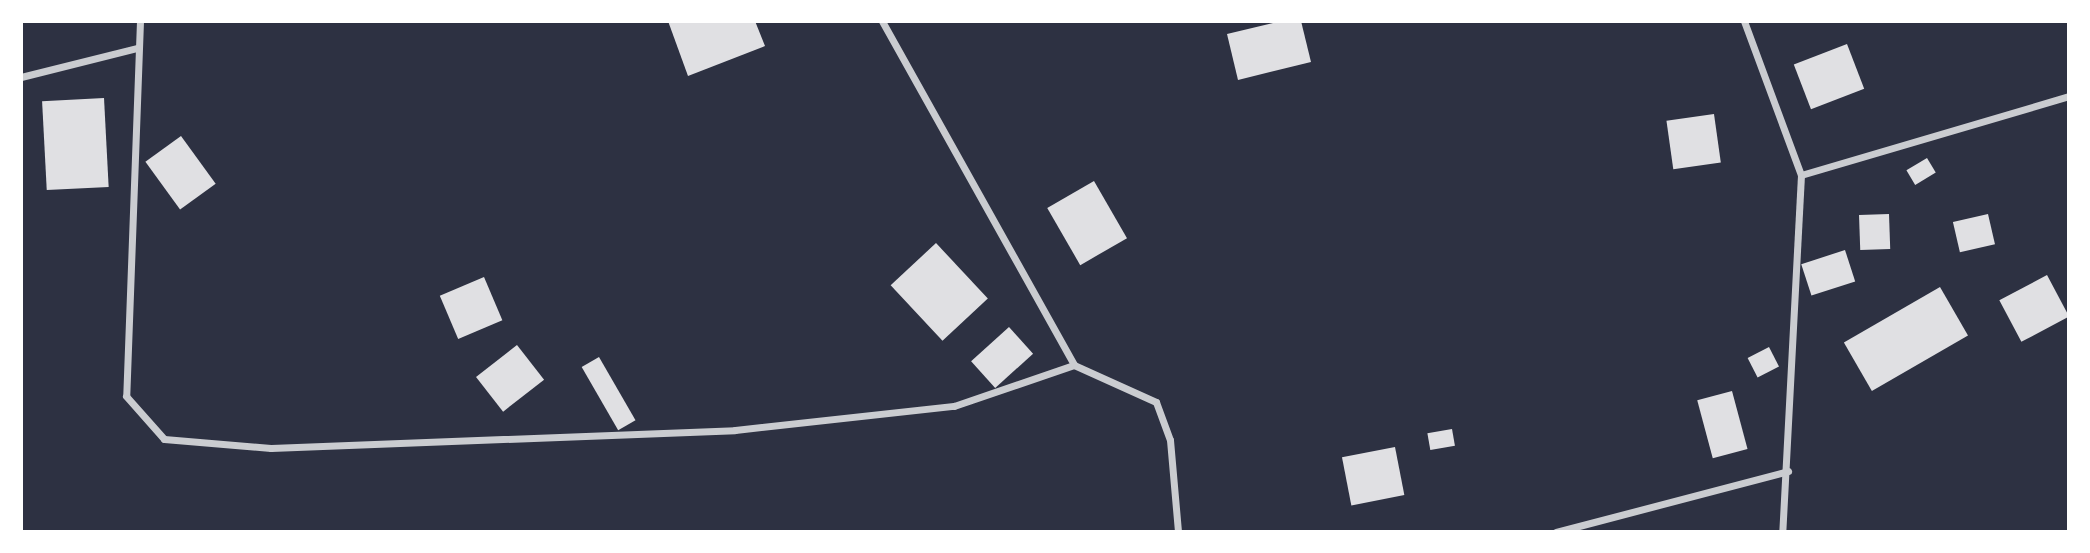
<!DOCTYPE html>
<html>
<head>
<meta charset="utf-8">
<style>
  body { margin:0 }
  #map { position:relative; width:2090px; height:553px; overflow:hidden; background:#2d3142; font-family:Merriweather,serif }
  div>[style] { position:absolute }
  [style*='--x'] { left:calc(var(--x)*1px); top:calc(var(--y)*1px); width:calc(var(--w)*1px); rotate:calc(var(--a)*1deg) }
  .building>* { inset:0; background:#e0e0e3; transform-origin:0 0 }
  .minor>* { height:7px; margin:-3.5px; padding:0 3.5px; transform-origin:3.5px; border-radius:3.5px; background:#caccd0 }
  span { translate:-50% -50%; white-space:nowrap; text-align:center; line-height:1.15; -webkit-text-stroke:7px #fff; paint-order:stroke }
  .frame { position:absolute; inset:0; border:23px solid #fff; pointer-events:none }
</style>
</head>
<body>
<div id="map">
  <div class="building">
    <div style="clip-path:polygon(668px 21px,755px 21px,765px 46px,688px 76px)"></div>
    <div style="clip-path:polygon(1281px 21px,1301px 21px,1311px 62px,1238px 80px,1227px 34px)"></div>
    <div style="left:1847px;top:44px;width:48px;height:57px;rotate:69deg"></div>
    <div style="left:104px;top:98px;width:89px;height:62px;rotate:87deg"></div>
    <div style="left:1714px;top:114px;width:49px;height:48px;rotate:82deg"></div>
    <div style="left:181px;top:136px;width:59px;height:44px;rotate:54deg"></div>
    <div style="left:1927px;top:158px;width:17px;height:24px;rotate:59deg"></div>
    <div style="left:1094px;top:181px;width:66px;height:54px;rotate:60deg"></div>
    <div style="left:1889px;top:214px;width:35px;height:30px;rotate:88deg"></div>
    <div style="left:1988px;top:214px;width:31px;height:36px;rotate:77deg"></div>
    <div style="left:936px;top:243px;width:76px;height:62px;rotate:47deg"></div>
    <div style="left:1845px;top:250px;width:33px;height:46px;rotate:72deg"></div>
    <div style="left:2047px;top:275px;width:47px;height:54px;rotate:62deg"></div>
    <div style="left:484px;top:277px;width:47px;height:48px;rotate:67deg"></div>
    <div style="left:1940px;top:287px;width:56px;height:111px;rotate:60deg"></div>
    <div style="left:1009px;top:327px;width:36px;height:51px;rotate:48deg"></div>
    <div style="left:517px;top:345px;width:44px;height:52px;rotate:52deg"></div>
    <div style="left:1769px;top:347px;width:22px;height:24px;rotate:63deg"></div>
    <div style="left:599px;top:357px;width:73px;height:20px;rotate:60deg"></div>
    <div style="left:1732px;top:391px;width:60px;height:36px;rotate:75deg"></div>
    <div style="left:1452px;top:429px;width:17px;height:25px;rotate:80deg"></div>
    <div style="left:1395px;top:447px;width:49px;height:54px;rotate:79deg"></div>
  </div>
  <div class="minor">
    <div style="--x:140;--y:21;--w:375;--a:92.1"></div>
    <div style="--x:126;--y:396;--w:57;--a:48.5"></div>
    <div style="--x:164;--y:439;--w:107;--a:4.8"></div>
    <div style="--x:271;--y:448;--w:464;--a:-2.2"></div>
    <div style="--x:735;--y:430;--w:220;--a:-6.3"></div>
    <div style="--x:954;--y:406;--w:127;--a:-18.9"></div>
    <div style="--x:882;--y:21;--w:394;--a:60.8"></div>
    <div style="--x:1074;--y:365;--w:90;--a:24.3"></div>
    <div style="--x:1156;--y:402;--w:40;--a:69.8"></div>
    <div style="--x:1170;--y:440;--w:92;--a:85"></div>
    <div style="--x:1744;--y:21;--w:164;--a:69.7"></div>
    <div style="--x:1801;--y:175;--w:358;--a:93"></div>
    <div style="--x:21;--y:77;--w:120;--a:-14"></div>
    <div style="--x:1801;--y:175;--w:279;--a:-16.4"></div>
    <div style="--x:1556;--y:532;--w:240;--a:-14.7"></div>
  </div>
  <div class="frame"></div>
</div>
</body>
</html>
